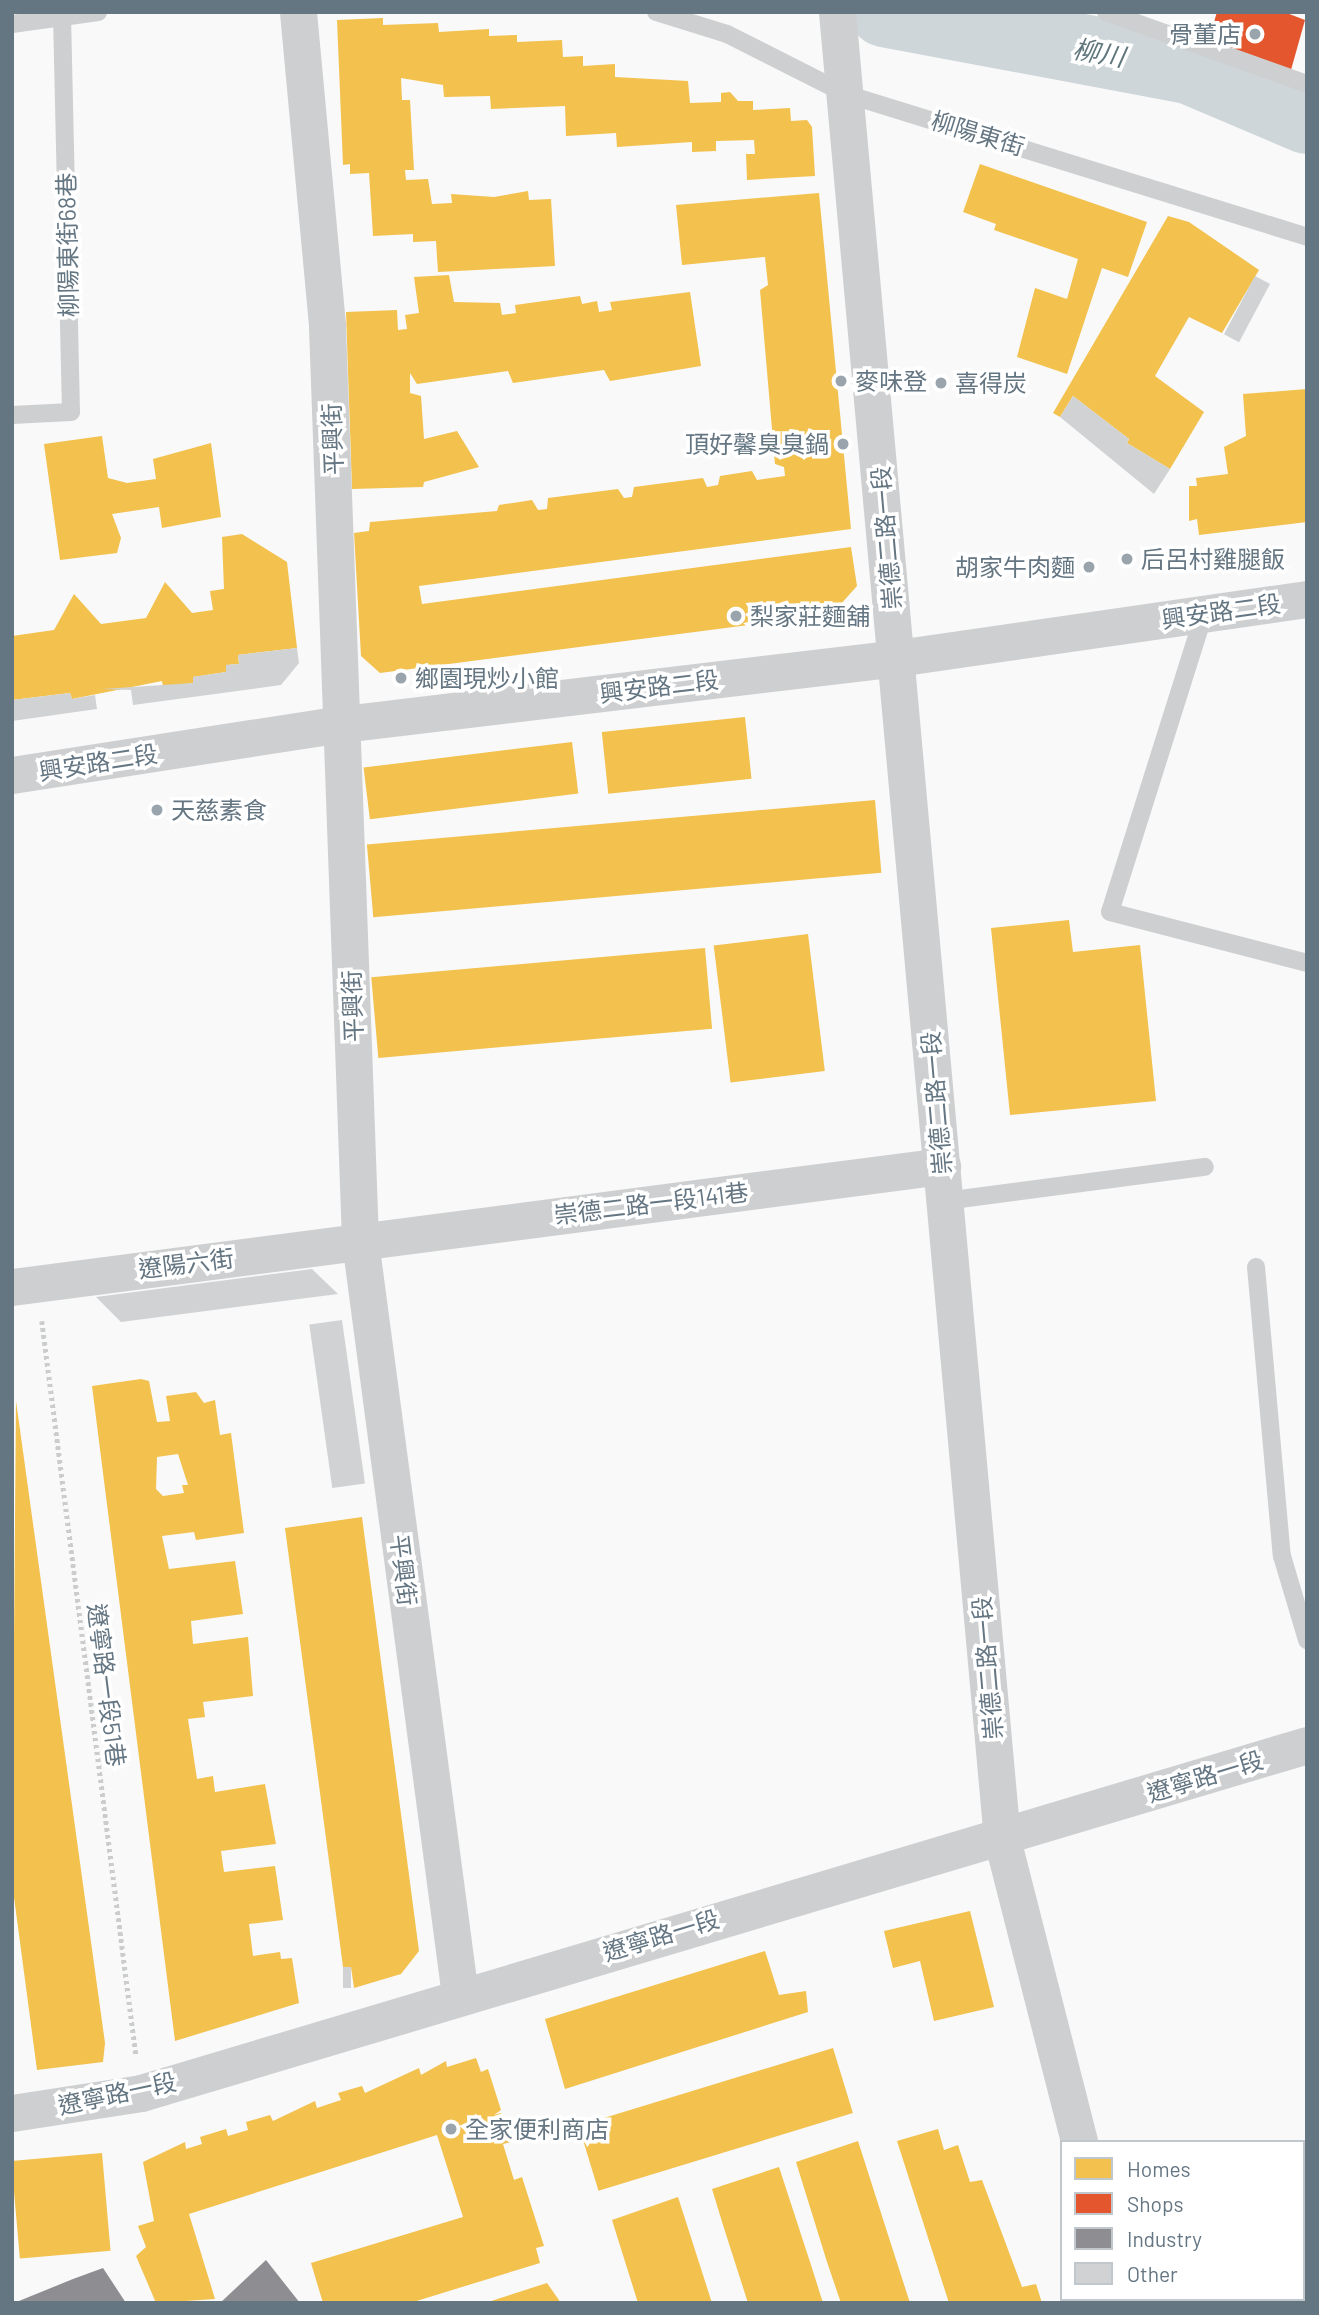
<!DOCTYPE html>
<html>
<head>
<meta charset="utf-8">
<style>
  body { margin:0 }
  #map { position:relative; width:1319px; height:2315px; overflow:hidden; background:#f9f9f9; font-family:Barlow,"Noto Sans TC",sans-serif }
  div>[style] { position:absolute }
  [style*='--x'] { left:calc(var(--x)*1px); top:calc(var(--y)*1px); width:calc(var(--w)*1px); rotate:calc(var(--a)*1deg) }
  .homes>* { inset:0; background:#f2c14e; transform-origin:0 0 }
  .shops>* { inset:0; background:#e4572e }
  .industry>* { inset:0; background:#8d8d92 }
  .river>* { height:70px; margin:-35px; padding:0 35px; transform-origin:35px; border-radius:35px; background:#ced6d9 }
  .building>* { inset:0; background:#d0d2d3; transform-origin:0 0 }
  .path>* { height:4.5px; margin-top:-2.25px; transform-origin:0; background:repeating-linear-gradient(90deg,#cbcccd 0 3.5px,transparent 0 7px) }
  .service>* { height:18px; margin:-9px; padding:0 9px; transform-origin:9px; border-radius:9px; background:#cecfd0 }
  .minor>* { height:37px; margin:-18.5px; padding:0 18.5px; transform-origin:18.5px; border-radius:18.5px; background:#cecfd0 }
  .dots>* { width:19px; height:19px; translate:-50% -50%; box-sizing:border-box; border:4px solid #fff; border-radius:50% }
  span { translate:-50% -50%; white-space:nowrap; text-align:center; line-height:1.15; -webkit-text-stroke:7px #fff; paint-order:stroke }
  .poi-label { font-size:24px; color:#657683 }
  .right { translate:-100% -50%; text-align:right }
  .left { translate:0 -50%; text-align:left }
  .street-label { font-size:24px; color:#657683 }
  .water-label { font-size:26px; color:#5f757c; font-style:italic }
  .frame { position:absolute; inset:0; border:14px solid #657683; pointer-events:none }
  .legend { position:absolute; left:1060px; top:2140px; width:245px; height:161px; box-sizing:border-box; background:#fff; border:2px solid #c1c8cd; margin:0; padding:9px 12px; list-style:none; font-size:21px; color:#657683 }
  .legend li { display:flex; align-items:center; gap:14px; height:35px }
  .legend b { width:35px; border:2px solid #c1c8cd }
</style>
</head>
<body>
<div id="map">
  <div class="homes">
    <div style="clip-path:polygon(383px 18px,383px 25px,438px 23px,439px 32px,489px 29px,489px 36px,517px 35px,517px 42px,562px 40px,563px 57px,583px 56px,583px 66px,615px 64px,615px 77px,688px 81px,690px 103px,721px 102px,721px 93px,730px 92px,738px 101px,753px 101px,753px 110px,790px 108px,791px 121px,807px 120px,812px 127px,815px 176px,747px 180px,746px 154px,755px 154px,754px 140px,716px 141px,716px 151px,692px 152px,692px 142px,617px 147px,616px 133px,566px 136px,565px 106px,491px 109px,490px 96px,444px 97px,443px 85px,401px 78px,402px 100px,410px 100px,414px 170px,405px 170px,406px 180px,428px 179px,432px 204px,452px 203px,451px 194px,494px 197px,528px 191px,529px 200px,551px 199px,555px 266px,438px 272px,436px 241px,413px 242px,413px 234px,373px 236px,369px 173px,350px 174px,350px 164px,343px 165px,337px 20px)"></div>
    <div style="clip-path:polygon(980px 164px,1147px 222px,1128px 277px,1102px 268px,1067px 374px,1017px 357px,1035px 288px,1067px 299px,1078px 259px,994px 230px,996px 224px,963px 212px)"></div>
    <div style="clip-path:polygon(819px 193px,851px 529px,419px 586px,422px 604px,851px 547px,857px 586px,832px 614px,380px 673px,361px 656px,354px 533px,369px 531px,370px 522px,497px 511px,499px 505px,532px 500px,538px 510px,547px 509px,548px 498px,618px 489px,624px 498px,632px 497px,634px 487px,703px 478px,707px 487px,718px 485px,720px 476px,752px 471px,757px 480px,785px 476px,784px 467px,775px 464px,760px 290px,768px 285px,765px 257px,682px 265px,676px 205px)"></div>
    <div style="clip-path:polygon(1168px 216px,1189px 222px,1259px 270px,1222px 333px,1189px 317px,1155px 376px,1204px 412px,1170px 469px,1127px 443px,1129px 439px,1073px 396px,1060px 417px,1053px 413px)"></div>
    <div style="clip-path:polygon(449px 275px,454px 302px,500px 303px,502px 315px,516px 313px,515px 305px,580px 296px,582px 304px,597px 301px,599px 312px,612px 310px,610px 302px,690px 292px,701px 366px,610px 381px,604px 370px,513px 383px,508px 371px,417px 384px,410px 373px,410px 393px,421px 396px,424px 439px,457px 431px,479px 467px,424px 482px,423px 487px,352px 489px,346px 312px,397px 310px,398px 330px,407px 329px,405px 315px,419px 313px,414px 277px)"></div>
    <div style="clip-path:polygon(1307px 389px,1307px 522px,1199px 535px,1197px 519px,1189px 521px,1189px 486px,1197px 486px,1196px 478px,1228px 474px,1224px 447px,1246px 436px,1243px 394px)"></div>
    <div style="clip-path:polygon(102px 436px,108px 478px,127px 483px,156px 479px,153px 459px,211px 443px,221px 517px,162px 528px,159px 507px,112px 514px,121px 538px,117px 553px,60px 560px,44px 444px)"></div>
    <div style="clip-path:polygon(242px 534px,287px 562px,297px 648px,238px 655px,239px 664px,226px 665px,226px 672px,193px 677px,193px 683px,163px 687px,162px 681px,72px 699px,70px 693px,12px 700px,12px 636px,54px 630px,74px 594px,101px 624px,146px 618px,165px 582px,192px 613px,213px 610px,210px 591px,224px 589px,222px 537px)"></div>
    <div style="left:745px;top:717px;width:62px;height:144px;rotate:84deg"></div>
    <div style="left:572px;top:742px;width:52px;height:210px;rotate:83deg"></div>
    <div style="left:875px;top:800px;width:73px;height:510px;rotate:85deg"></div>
    <div style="clip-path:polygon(1069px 920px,1073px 952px,1140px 945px,1156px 1101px,1010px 1115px,991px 928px)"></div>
    <div style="left:808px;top:934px;width:138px;height:95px;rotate:83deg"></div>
    <div style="left:705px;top:948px;width:81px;height:335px;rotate:85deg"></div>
    <div style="clip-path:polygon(evenodd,141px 1379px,149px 1381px,157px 1422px,170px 1421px,166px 1396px,196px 1392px,204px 1403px,215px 1400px,220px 1435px,231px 1433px,244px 1533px,196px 1540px,194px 1532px,162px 1536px,169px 1569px,235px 1561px,243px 1614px,191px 1621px,193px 1644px,248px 1637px,253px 1696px,203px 1702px,205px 1717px,188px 1719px,197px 1779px,213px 1776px,215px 1792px,265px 1784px,276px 1844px,221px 1851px,224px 1872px,275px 1866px,283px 1920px,249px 1924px,253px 1956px,280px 1952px,281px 1959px,292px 1958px,299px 2003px,175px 2041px,92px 1386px,141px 1379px,178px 1454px,188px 1485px,182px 1485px,184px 1493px,163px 1496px,156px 1489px,157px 1457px,178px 1454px)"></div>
    <div style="clip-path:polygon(16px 1401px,105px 2043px,103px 2062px,37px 2070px,12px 1882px)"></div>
    <div style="clip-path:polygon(362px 1517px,419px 1951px,401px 1974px,354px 1988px,351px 1967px,343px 1967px,285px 1528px)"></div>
    <div style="clip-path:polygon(970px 1911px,994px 2007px,934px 2021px,920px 1961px,893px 1968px,884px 1931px)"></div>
    <div style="clip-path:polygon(765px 1951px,779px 1995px,806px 1991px,808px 2012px,565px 2089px,545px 2019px)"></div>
    <div style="left:833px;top:2048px;width:68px;height:266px;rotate:73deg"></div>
    <div style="clip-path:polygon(476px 2058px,481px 2072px,488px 2069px,501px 2110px,494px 2115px,501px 2113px,511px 2142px,503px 2144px,514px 2180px,522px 2177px,544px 2246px,536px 2248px,540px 2263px,410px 2303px,323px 2303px,311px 2263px,463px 2217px,437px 2135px,189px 2214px,215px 2299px,156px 2303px,136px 2256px,146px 2247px,138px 2226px,154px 2221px,143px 2162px,185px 2142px,186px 2149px,202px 2144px,200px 2137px,226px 2129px,228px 2136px,248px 2130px,246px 2122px,270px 2115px,273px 2121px,315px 2101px,317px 2108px,341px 2100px,338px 2093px,362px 2086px,365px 2093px,419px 2068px,421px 2075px,446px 2061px,447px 2067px)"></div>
    <div style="clip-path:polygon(938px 2129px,944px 2150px,958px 2145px,970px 2182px,982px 2180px,1022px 2287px,1036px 2284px,1042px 2303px,949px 2303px,897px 2141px)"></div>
    <div style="clip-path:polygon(858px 2141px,890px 2241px,910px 2303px,841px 2303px,827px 2262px,796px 2162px)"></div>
    <div style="left:102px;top:2153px;width:98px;height:91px;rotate:85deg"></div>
    <div style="clip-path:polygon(779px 2167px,811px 2265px,823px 2303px,748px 2303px,723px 2225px,712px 2189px)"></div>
    <div style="clip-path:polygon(678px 2197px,712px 2303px,638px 2303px,612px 2220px)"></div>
    <div style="clip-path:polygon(547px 2283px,561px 2303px,488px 2303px,488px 2302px)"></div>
  </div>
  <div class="shops">
    <div style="clip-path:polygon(1217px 12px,1284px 12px,1305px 20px,1291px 70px,1206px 48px)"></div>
  </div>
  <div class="industry">
    <div style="clip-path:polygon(266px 2260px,300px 2303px,220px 2303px)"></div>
    <div style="clip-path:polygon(103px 2268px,126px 2303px,14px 2303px,73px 2279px)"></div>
  </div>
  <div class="river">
    <div style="--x:884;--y:12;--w:310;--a:10.6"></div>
    <div style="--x:1189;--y:69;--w:128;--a:23"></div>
  </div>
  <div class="building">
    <div style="left:1255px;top:276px;width:17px;height:66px;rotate:28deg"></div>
    <div style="clip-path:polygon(1073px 396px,1129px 439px,1127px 443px,1170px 469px,1154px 494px,1060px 417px)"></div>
    <div style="clip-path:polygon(297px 648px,299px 663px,281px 685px,133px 705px,131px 690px,102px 689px,193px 683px,193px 677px,226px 672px,226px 665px,239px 664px,238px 655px)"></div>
    <div style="clip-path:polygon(70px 693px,72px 699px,95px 695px,97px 709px,12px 721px,12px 700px)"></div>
    <div style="clip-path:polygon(312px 1269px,338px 1294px,121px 1322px,96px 1297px)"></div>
    <div style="left:342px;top:1320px;width:165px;height:33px;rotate:82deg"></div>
    <div style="left:343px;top:1967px;width:8px;height:21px"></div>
  </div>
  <div class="path">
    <div style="--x:42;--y:1321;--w:740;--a:82.7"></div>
  </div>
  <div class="service">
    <div style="--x:656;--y:12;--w:74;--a:17.2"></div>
    <div style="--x:727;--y:34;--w:133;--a:26.8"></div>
    <div style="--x:846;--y:94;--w:483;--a:17.2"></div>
    <div style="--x:1106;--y:12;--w:214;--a:19.7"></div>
    <div style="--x:12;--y:24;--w:87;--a:-7.9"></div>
    <div style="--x:12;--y:415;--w:59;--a:-2.9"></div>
    <div style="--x:71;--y:412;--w:394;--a:-91.3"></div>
    <div style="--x:1204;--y:614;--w:312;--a:107.5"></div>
    <div style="--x:1110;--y:912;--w:203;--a:14.5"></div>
    <div style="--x:945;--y:1201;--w:262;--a:-7.5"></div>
    <div style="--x:1256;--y:1267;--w:290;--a:84.9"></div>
    <div style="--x:1282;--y:1556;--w:88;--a:73.4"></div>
  </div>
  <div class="minor">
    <div style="--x:298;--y:12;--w:316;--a:84.7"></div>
    <div style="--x:327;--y:327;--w:915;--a:87.93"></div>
    <div style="--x:360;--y:1241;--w:761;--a:82.45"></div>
    <div style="--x:837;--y:12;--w:1834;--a:84.84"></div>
    <div style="--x:1002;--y:1839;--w:313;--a:75.7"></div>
    <div style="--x:12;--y:775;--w:335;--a:-8.8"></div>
    <div style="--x:343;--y:724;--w:558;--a:-6.79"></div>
    <div style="--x:897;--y:658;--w:414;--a:-8.2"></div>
    <div style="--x:12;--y:1287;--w:938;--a:-7.41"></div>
    <div style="--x:12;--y:2113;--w:131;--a:-8.8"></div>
    <div style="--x:141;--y:2093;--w:1217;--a:-16.62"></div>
    <div style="--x:1119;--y:2299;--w:4;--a:76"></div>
  </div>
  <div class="dots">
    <div style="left:1255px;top:34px;background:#99a4ac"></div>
    <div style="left:841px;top:381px;background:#99a4ac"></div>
    <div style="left:941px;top:383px;background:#99a4ac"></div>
    <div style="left:843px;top:444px;background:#99a4ac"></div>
    <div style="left:1127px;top:559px;background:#99a4ac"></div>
    <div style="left:1089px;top:567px;background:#99a4ac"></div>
    <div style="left:736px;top:616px;background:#99a4ac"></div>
    <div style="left:401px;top:678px;background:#99a4ac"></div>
    <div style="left:157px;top:810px;background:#99a4ac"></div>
    <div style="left:451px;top:2129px;background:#99a4ac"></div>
  </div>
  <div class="poi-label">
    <span class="right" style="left:1241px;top:34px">骨董店</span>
    <span class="left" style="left:855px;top:381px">麥味登</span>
    <span class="left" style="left:955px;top:383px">喜得炭</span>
    <span class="right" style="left:829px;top:444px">頂好馨臭臭鍋</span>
    <span class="left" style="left:1141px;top:559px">后呂村雞腿飯</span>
    <span class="right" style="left:1075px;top:567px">胡家牛肉麵</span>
    <span class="left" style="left:750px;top:616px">梨家莊麵舖</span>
    <span class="left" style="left:415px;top:678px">鄉園現炒小館</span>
    <span class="left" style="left:171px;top:810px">天慈素食</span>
    <span class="left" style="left:465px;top:2129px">全家便利商店</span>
  </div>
  <div class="street-label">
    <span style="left:978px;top:133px;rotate:17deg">柳陽東街</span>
    <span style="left:67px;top:245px;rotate:-91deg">柳陽東街68巷</span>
    <span style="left:332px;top:439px;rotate:-92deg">平興街</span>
    <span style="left:886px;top:538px;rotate:-95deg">崇德二路一段</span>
    <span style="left:1221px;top:611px;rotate:-8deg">興安路二段</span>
    <span style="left:659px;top:686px;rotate:-7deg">興安路二段</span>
    <span style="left:98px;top:762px;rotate:-9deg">興安路二段</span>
    <span style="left:352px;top:1006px;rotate:-92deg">平興街</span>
    <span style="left:936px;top:1103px;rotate:-95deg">崇德二路一段</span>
    <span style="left:651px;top:1203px;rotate:-7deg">崇德二路一段141巷</span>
    <span style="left:186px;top:1263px;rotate:-7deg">遼陽六街</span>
    <span style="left:404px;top:1570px;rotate:83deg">平興街</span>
    <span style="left:987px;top:1668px;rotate:-95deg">崇德二路一段</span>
    <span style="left:107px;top:1685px;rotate:83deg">遼寧路一段51巷</span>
    <span style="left:1205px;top:1776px;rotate:-17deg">遼寧路一段</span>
    <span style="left:661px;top:1935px;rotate:-17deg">遼寧路一段</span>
    <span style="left:117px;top:2093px;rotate:-12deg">遼寧路一段</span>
  </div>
  <div class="water-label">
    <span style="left:1099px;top:52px;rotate:10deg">柳川</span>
  </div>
  <div class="frame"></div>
  <ul class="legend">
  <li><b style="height:19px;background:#f2c14e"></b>Homes</li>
  <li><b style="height:19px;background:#e4572e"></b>Shops</li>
  <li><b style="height:19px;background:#8d8d92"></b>Industry</li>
  <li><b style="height:19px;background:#d0d2d3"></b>Other</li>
  </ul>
</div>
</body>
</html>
